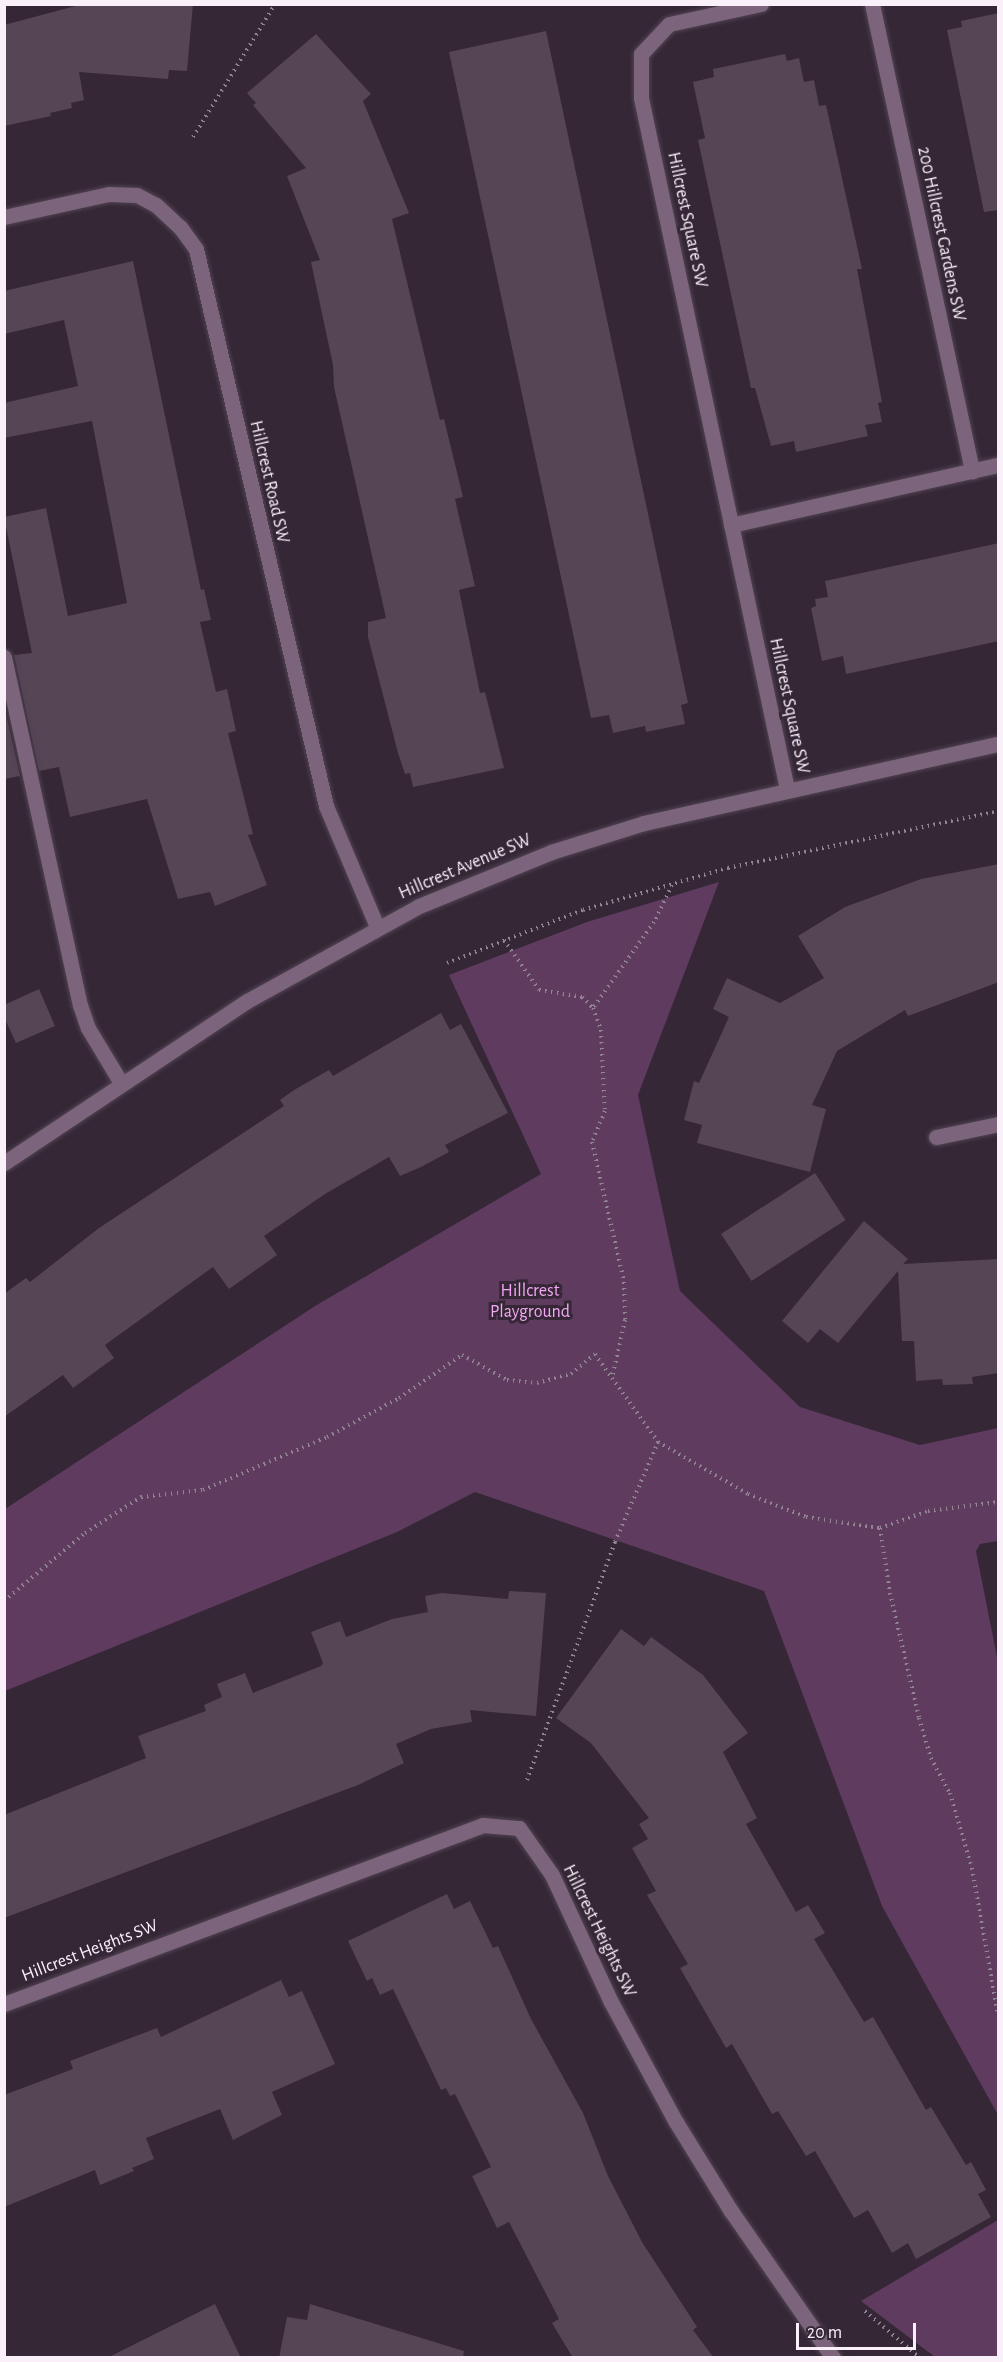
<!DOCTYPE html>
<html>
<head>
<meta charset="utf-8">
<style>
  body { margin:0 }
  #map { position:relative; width:1003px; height:2362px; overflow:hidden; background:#352736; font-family:"Alegreya Sans",sans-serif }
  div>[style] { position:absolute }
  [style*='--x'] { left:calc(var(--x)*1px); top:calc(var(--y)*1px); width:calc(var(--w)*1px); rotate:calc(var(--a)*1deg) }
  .green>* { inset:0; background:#5e3b5f }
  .building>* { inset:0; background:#554555; transform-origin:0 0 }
  .path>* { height:4px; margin-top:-2px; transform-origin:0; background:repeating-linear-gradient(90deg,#918591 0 1.5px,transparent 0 6px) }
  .roads { filter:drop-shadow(0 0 2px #514351) drop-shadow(0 0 2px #514351) }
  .lane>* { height:15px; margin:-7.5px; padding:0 7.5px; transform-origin:7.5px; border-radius:7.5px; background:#7c657c }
  .street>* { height:15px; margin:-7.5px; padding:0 7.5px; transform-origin:7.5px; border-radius:7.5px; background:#7c657c }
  span { translate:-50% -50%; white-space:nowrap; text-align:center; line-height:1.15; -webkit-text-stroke:6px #352736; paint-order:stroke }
  .street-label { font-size:18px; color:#faf0fa }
  .park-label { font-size:18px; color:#f1a7f3 }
  .frame { position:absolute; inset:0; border:6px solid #faf0fa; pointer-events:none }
  .scale { position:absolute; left:796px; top:2323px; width:120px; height:27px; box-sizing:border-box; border:3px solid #faf0fa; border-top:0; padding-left:8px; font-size:18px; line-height:21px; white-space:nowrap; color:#faf0fa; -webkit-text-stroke:4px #352736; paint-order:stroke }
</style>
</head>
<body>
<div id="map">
  <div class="green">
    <div style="clip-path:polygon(719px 882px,638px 1095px,680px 1291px,800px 1407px,920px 1445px,998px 1428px,998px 1541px,980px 1544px,976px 1551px,998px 1662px,998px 2115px,882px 1906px,764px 1591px,475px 1492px,397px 1532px,5px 1691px,5px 1509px,315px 1306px,541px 1174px,449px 975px,587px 922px)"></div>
    <div style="clip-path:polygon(998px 2220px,998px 2357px,935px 2357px,861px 2301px)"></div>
  </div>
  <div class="building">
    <div style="clip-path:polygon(83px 4px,193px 4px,187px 71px,169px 70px,168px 79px,79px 72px,84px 100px,71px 103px,72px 108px,50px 113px,51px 116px,4px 126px,4px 25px)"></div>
    <div style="clip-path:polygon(999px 13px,999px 210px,984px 212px,947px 30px,962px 27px,961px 21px)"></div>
    <div style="clip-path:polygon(546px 31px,688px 703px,681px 705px,685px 724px,646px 732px,645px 726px,613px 733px,609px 715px,591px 718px,449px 52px)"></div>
    <div style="clip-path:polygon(316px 34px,371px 94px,363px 101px,409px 213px,392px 219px,440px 420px,444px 419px,463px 497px,455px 499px,475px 586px,459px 590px,480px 693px,485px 692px,504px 768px,413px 787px,410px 773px,405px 774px,398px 753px,368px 637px,368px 622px,386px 618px,334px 387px,333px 365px,311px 262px,320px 260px,287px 176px,306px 168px,253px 105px,256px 103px,247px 93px)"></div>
    <div style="clip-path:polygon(785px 54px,787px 61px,799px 58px,804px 82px,814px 80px,819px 106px,826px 105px,862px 269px,857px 269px,882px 402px,878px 403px,882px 422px,865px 425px,868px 436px,796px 452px,794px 441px,771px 446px,755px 388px,751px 388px,698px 140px,705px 138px,693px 82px,714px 77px,713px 69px)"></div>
    <div style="clip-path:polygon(133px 261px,201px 590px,204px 589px,211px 620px,200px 622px,216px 692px,227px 689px,236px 731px,228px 733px,253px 834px,248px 835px,267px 885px,215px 906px,210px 892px,178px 899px,147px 799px,70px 817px,59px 767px,39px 771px,14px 655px,32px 653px,4px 517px,46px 508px,68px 616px,127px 603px,92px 421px,4px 438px,4px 403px,78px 386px,64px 320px,4px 334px,4px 291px)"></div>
    <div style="clip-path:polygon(999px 543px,999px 641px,846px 674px,843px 656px,822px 661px,811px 608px,816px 606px,815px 599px,828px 597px,825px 581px)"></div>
    <div style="clip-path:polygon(4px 705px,20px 776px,4px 779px)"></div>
    <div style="clip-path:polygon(999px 864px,999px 982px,908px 1016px,905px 1010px,837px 1051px,812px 1105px,826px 1109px,810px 1172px,697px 1143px,702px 1125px,684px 1120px,694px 1081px,699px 1083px,729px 1017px,713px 1009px,727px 978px,780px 1003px,824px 978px,798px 936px,845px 907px,921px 879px)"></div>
    <div style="clip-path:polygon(39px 989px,55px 1026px,16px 1043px,4px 1017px,4px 1005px)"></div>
    <div style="clip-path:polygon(441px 1013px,450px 1030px,461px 1024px,508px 1113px,445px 1145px,449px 1152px,421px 1167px,400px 1176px,389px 1157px,325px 1194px,264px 1236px,277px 1255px,229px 1289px,213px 1267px,105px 1345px,114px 1358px,73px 1388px,63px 1375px,4px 1417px,4px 1294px,26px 1278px,30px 1282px,99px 1228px,284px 1106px,280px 1100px,294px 1090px,329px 1070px,333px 1076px)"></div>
    <div style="left:815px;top:1173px;width:56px;height:112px;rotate:57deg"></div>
    <div style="clip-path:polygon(864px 1221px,908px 1259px,903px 1264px,999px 1259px,999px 1373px,972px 1377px,973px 1384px,943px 1385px,942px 1379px,916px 1381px,914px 1341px,902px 1341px,898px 1271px,838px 1343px,820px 1329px,808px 1343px,782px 1321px)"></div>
    <div style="clip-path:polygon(509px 1591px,546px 1593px,536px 1716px,470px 1710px,472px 1722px,431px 1729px,396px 1744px,404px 1763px,358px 1785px,4px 1918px,4px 1815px,146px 1758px,138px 1736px,206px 1711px,204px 1705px,222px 1697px,217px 1684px,245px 1673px,253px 1693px,321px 1666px,323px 1663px,311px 1632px,340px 1621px,346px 1637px,392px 1619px,428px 1612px,425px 1596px,442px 1593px,508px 1599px)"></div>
    <div style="clip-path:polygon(621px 1629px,644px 1646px,651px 1637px,703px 1675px,748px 1733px,723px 1752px,757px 1818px,746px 1824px,796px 1912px,808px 1905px,825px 1933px,814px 1939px,864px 2022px,873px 2017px,926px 2110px,931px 2107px,966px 2165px,971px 2162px,986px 2190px,978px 2194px,991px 2217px,916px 2259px,908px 2243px,892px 2253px,868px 2210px,854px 2218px,815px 2151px,806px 2156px,778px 2111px,772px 2114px,732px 2044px,726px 2048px,680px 1968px,688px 1964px,647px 1895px,656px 1891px,632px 1848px,648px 1839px,639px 1824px,649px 1818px,591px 1743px,556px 1718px)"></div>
    <div style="clip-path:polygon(447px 1894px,454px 1909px,470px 1901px,493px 1948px,498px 1946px,531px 2019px,583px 2113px,608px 2176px,642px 2242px,697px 2327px,693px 2330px,714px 2358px,573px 2358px,552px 2323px,559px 2319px,509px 2222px,497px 2228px,472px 2176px,491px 2167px,455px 2094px,450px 2096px,446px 2088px,441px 2090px,393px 1989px,380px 1995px,372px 1978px,367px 1981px,348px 1941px)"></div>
    <div style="clip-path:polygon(281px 1980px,289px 1997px,302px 1991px,335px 2064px,272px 2092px,282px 2115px,233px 2140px,220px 2109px,146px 2138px,154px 2159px,132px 2168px,134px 2171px,100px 2185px,95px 2170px,4px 2207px,4px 2095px,73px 2069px,70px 2061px,157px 2028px,161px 2037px)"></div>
    <div style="clip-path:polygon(215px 2304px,241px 2358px,107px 2358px)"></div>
    <div style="clip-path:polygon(310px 2304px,464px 2351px,463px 2358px,279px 2358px,287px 2317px,307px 2320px)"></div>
  </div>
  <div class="path">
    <div style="--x:193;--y:137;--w:156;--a:-58.3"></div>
    <div style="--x:672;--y:885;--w:41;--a:115.9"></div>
    <div style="--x:654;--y:922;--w:105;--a:125.3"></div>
    <div style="--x:593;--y:1008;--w:23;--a:70"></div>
    <div style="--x:601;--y:1030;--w:81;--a:87.2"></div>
    <div style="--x:605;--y:1111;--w:34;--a:113"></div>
    <div style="--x:592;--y:1142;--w:144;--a:77.1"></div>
    <div style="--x:624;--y:1282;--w:38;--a:88"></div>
    <div style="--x:625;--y:1320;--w:59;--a:102.6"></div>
    <div style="--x:612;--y:1378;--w:79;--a:54.3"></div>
    <div style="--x:658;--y:1442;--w:104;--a:30"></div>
    <div style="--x:748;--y:1494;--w:62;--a:21.6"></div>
    <div style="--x:806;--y:1517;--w:75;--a:8.5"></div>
    <div style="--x:880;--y:1528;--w:51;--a:-19.5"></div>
    <div style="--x:928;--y:1511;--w:71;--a:-7.3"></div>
    <div style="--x:504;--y:940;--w:61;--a:55"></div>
    <div style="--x:539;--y:990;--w:44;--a:9.2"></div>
    <div style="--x:582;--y:997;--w:16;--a:45"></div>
    <div style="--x:447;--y:963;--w:146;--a:-21.3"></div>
    <div style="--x:583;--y:910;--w:151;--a:-16.2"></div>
    <div style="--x:728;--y:868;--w:276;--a:-11.9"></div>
    <div style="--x:880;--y:1528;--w:66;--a:81.3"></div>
    <div style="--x:890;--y:1593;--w:128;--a:76.9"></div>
    <div style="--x:919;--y:1718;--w:42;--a:73.3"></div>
    <div style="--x:931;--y:1758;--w:40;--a:62"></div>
    <div style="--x:950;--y:1793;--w:78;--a:73.7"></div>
    <div style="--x:972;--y:1868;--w:150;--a:80"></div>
    <div style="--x:4;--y:1601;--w:106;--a:-40"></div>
    <div style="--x:85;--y:1533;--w:67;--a:-32.7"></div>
    <div style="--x:141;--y:1497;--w:62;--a:-6.4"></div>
    <div style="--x:203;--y:1490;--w:135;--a:-23.1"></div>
    <div style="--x:327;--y:1437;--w:82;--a:-28.4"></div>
    <div style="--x:399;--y:1398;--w:76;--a:-34.3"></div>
    <div style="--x:462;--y:1355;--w:51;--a:29.1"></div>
    <div style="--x:507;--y:1380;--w:30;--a:6"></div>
    <div style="--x:537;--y:1383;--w:35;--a:-15"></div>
    <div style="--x:571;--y:1374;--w:31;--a:-40"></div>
    <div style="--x:595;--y:1354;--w:29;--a:55"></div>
    <div style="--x:527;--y:1780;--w:254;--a:-69.7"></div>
    <div style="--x:615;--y:1542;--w:109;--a:-66.7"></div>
    <div style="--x:865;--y:2311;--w:72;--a:40.5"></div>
  </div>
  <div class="roads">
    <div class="lane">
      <div style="--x:4;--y:657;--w:356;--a:77.7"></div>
      <div style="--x:80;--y:1005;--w:24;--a:71"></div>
      <div style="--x:88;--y:1028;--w:64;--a:59"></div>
    </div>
    <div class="street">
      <div style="--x:761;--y:4;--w:94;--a:167.7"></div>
      <div style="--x:669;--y:24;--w:41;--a:133"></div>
      <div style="--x:641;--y:54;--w:44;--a:90"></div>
      <div style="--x:641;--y:98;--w:706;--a:78.07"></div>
      <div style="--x:872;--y:4;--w:478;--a:77.9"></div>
      <div style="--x:4;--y:217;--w:107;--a:-12.4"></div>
      <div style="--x:109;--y:194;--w:28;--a:2"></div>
      <div style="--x:137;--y:195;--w:21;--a:28"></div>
      <div style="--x:156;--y:205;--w:33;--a:43"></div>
      <div style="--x:180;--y:227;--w:27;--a:54"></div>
      <div style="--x:196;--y:249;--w:572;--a:76.86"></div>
      <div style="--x:326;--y:806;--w:131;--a:67.1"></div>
      <div style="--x:731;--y:525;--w:274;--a:-12.7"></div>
      <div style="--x:936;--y:1137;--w:63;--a:-11.8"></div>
      <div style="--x:4;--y:1163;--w:292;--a:-33.7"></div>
      <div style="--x:247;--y:1001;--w:196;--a:-28.9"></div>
      <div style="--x:419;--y:906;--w:143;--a:-22.2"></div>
      <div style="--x:551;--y:852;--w:97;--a:-17.3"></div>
      <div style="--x:644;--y:823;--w:363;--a:-12.6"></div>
      <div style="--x:4;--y:2004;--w:511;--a:-20.49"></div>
      <div style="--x:483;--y:1825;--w:36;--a:5"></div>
      <div style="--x:519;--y:1828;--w:57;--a:54.9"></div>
      <div style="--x:552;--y:1875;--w:140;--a:65.1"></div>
      <div style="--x:611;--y:2002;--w:136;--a:61.6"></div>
      <div style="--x:676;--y:2122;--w:105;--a:58.3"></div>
      <div style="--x:731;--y:2211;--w:179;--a:55.2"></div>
    </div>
  </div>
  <div class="street-label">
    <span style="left:687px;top:220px;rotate:78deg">Hillcrest Square SW</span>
    <span style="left:941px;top:234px;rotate:78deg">200 Hillcrest Gardens SW</span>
    <span style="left:269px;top:482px;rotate:77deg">Hillcrest Road SW</span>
    <span style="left:789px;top:706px;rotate:78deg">Hillcrest Square SW</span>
    <span style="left:465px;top:867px;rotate:-23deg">Hillcrest Avenue SW</span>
    <span style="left:599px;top:1931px;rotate:64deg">Hillcrest Heights SW</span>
    <span style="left:90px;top:1951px;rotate:-21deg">Hillcrest Heights SW</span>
  </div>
  <div class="park-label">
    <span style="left:530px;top:1302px">Hillcrest<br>Playground</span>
  </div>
  <div class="frame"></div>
  <div class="scale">20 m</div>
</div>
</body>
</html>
